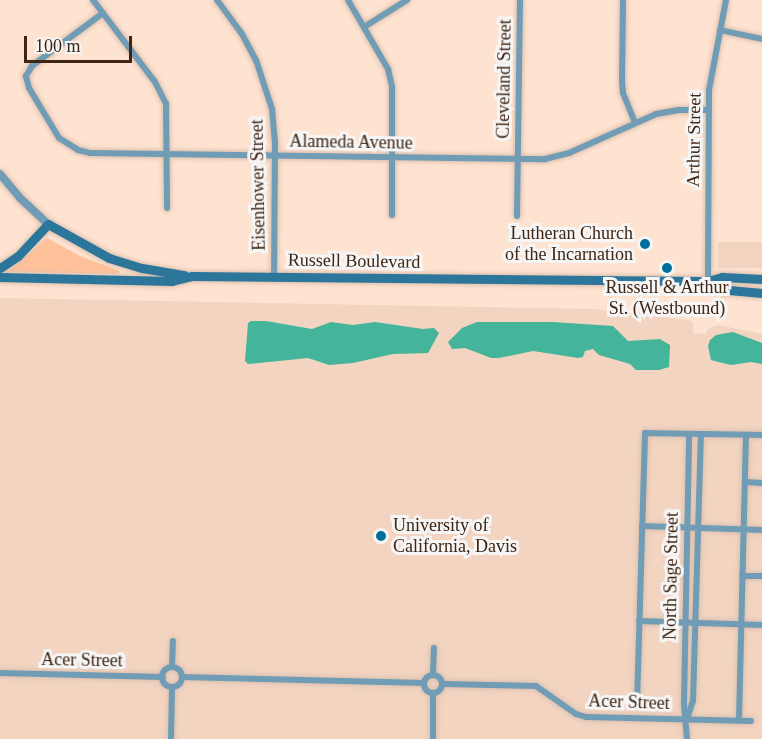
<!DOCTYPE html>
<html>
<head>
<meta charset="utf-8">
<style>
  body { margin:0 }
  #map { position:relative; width:762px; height:739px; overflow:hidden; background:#ffe3d1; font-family:Georgia,serif }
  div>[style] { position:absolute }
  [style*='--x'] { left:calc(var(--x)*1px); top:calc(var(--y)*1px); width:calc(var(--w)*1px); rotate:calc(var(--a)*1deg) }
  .built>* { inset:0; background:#f2d4c1; transform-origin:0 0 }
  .green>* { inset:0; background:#fec19a }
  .water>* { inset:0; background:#44b49a }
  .roads { filter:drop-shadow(0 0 2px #dcc1af) drop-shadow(0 0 2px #dcc1af) }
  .minor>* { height:6px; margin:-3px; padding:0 3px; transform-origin:3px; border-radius:3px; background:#709cb6 }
  .minor>.ring { margin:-3px; padding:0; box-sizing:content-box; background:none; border:6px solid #709cb6; border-radius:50% }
  .tertiary>* { height:8px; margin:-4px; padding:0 4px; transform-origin:4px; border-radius:4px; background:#709cb6 }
  .secondary>* { height:9px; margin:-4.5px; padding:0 4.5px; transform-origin:4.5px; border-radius:4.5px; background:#2c769c }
  .dots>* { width:16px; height:16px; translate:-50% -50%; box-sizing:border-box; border:3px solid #f6f6f6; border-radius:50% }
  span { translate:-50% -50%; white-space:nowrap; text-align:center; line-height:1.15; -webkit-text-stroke:6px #f6f6f6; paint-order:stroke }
  .street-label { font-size:18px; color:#3e2412 }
  .poi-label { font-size:18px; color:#3e2412 }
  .right { translate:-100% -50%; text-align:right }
  .left { translate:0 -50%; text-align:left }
  .scale { position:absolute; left:24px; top:36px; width:108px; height:27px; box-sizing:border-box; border:3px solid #3e2412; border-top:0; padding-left:8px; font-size:18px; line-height:21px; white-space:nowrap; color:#3e2412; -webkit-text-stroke:4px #f6f6f6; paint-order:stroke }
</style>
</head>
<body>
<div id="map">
  <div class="built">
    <div style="left:718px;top:242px;width:44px;height:26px"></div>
    <div style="clip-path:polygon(0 298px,594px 309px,688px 320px,693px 322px,693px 333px,705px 334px,709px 328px,719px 325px,762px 334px,762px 739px,0 739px)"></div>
  </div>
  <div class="green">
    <div style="clip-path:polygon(47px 238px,80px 256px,120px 271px,119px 274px,7px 272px)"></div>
  </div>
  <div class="water">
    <div style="clip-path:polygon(251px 321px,266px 321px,312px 329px,331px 322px,353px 325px,375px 322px,423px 329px,434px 328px,439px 333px,428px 353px,393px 354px,353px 363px,329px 365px,308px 358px,248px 364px,245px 361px,248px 323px)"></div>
    <div style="clip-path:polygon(477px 322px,553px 322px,613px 326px,628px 341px,660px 339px,670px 345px,669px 367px,659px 370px,636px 370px,630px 364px,599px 355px,593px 349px,585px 351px,583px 357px,578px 358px,533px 351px,499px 358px,491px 358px,465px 348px,452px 349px,448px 342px,462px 328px)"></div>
    <div style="clip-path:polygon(733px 332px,762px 343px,762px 364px,751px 362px,731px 365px,711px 360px,708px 346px,710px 340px,716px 335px)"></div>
  </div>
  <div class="roads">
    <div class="minor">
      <div style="--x:93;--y:0;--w:103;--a:52.9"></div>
      <div style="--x:155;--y:82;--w:25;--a:63"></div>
      <div style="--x:166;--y:104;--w:104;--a:89.4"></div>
      <div style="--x:217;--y:0;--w:42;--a:53.7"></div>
      <div style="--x:242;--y:34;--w:30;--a:62"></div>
      <div style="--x:256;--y:60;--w:52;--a:71.9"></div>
      <div style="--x:272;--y:109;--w:32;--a:85"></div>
      <div style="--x:275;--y:141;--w:136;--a:90.4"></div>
      <div style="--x:348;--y:0;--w:80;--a:59.9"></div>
      <div style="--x:388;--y:69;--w:18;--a:77"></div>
      <div style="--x:392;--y:87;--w:128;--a:90"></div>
      <div style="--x:623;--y:0;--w:81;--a:90.7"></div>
      <div style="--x:622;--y:81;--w:12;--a:85"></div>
      <div style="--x:623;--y:93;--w:32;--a:68"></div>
      <div style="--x:103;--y:13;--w:89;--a:143.3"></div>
      <div style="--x:32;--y:66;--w:12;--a:121"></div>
      <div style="--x:26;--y:76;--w:12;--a:76"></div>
      <div style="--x:29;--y:88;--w:58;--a:59"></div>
      <div style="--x:59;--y:138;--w:22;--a:32"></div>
      <div style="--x:78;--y:150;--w:12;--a:14"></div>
      <div style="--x:90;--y:153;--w:455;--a:0.8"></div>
      <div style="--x:545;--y:159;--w:25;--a:-14"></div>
      <div style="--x:569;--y:153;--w:95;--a:-24.1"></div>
      <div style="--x:656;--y:114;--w:23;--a:-10"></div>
      <div style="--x:679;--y:110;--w:30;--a:0"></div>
      <div style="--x:364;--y:27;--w:51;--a:-32.1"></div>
      <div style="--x:720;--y:30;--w:43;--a:12.1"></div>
      <div style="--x:517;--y:216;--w:216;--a:-89.2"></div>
      <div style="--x:708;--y:281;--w:191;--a:-89.7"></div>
      <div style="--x:709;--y:90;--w:92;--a:-79.3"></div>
      <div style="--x:745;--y:482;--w:17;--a:3"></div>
      <div style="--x:642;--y:526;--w:120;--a:1.9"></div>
      <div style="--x:742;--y:576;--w:20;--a:0"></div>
      <div style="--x:639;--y:621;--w:123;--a:1.9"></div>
      <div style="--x:172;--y:667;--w:26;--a:-88"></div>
      <div class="ring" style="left:162px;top:667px;width:14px;height:14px"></div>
      <div style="--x:0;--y:673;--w:163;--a:1.4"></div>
      <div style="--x:433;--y:674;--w:26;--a:-88"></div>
      <div class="ring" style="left:424px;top:675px;width:12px;height:12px"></div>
      <div style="--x:182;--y:677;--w:242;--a:1.4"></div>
      <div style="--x:443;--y:684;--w:93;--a:1.2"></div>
      <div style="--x:536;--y:686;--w:49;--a:35"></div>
      <div style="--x:576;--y:714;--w:10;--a:17"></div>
      <div style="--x:586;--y:717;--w:165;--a:1.4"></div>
      <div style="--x:637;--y:704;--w:271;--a:-88.3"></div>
      <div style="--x:645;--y:433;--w:117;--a:1"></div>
      <div style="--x:687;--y:719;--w:19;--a:-72"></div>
      <div style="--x:693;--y:701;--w:267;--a:-88.3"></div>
      <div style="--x:739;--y:720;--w:285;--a:-88.6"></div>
      <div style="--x:171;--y:739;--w:52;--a:-88.9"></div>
      <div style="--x:433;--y:739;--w:46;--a:-90"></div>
      <div style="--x:687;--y:739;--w:36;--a:-95"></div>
      <div style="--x:684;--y:703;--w:269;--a:-88.9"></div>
    </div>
    <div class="tertiary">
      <div style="--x:0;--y:174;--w:31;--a:50"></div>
      <div style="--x:20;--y:198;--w:38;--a:43"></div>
    </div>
    <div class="secondary">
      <div style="--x:0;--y:268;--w:22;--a:-34"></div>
      <div style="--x:18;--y:256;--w:44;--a:-46.8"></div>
      <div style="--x:48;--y:224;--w:70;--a:29.1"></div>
      <div style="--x:109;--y:258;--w:34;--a:17"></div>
      <div style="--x:142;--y:268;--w:43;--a:9.5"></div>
      <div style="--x:0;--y:277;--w:172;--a:1.3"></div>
      <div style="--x:172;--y:281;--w:21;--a:-14"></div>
      <div style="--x:192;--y:276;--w:516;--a:0.56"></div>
      <div style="--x:708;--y:281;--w:15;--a:-16"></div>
      <div style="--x:722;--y:277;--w:40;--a:2.9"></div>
      <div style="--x:708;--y:281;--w:13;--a:39"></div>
      <div style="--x:718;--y:289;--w:44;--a:5.2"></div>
    </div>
  </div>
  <div class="dots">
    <div style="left:645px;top:244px;background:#006e9a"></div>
    <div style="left:667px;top:268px;background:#006e9a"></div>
    <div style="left:381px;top:536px;background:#006e9a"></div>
  </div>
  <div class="street-label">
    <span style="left:504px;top:79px;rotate:-89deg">Cleveland Street</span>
    <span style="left:694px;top:140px;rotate:-89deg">Arthur Street</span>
    <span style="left:351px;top:142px;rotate:1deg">Alameda Avenue</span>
    <span style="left:258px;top:185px;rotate:-91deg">Eisenhower Street</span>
    <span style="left:354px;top:261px;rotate:1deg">Russell Boulevard</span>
    <span style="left:671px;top:576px;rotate:-89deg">North Sage Street</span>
    <span style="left:82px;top:660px;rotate:1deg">Acer Street</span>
    <span style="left:629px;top:702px;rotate:2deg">Acer Street</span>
  </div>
  <div class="poi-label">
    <span class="right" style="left:633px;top:244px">Lutheran Church<br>of the Incarnation</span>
    <span style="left:667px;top:298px">Russell &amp; Arthur<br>St. (Westbound)</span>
    <span class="left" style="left:393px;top:536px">University of<br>California, Davis</span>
  </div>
  <div class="scale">100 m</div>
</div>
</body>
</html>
